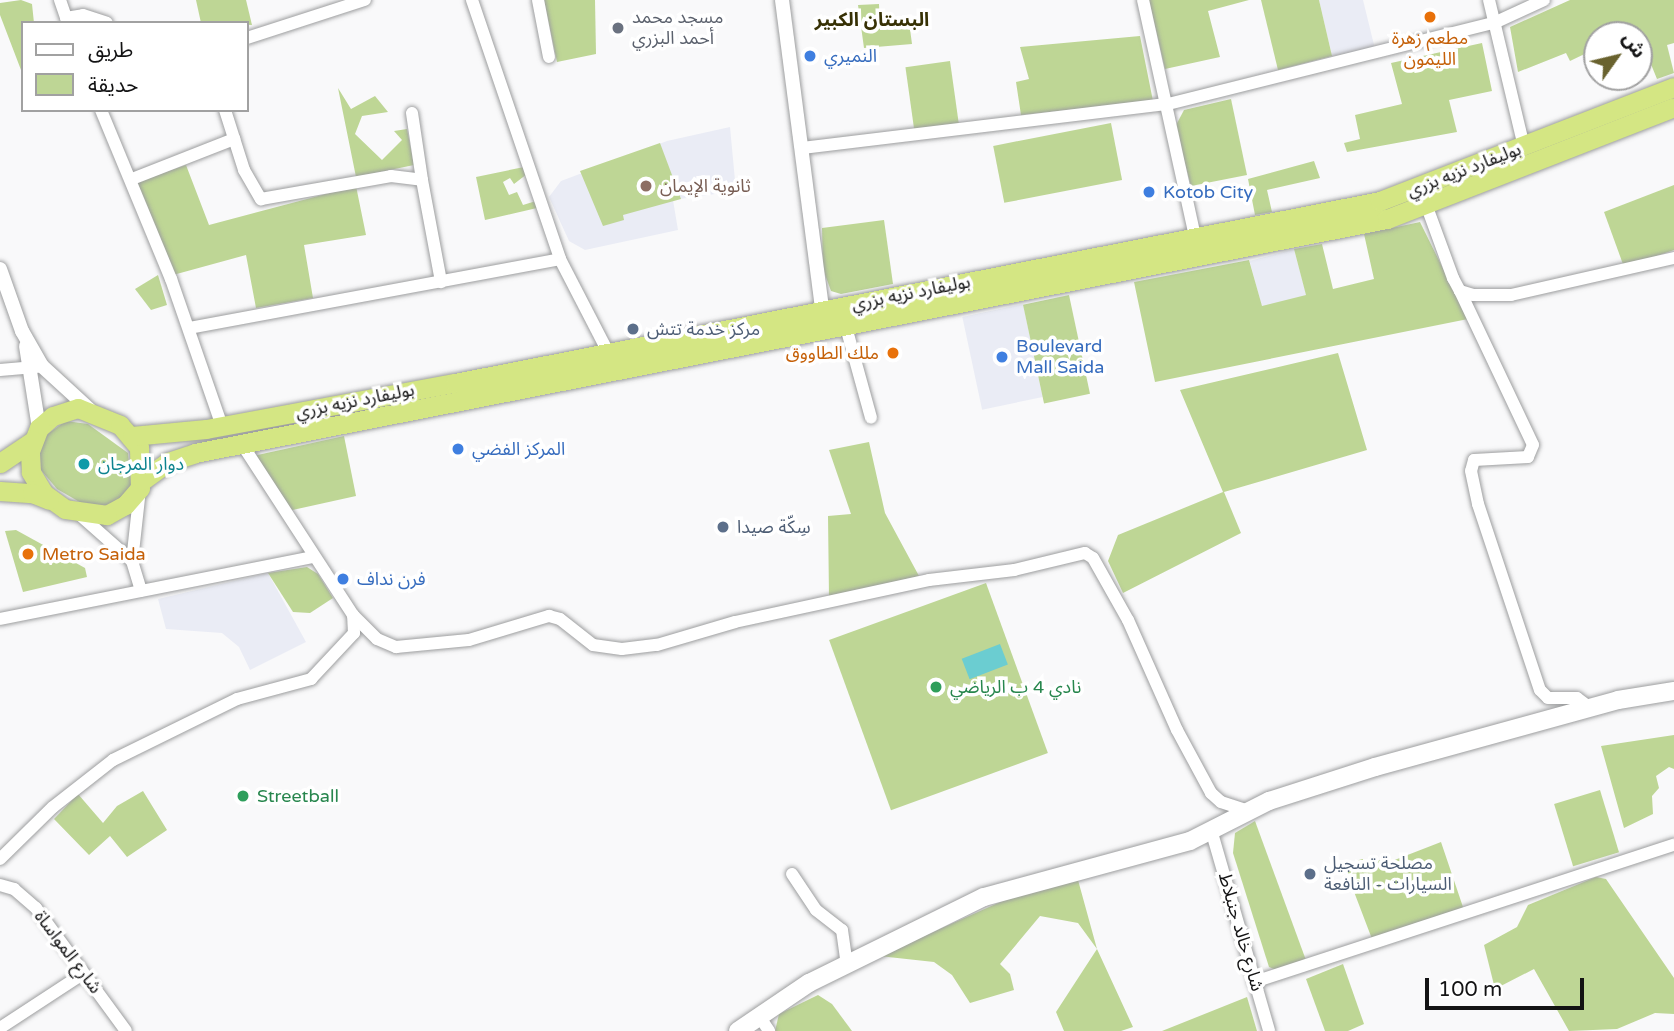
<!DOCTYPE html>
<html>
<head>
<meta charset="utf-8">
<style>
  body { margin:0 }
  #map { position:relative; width:1674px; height:1031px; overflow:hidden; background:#f9f9fa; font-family:"Varela Round","Noto Sans Arabic",sans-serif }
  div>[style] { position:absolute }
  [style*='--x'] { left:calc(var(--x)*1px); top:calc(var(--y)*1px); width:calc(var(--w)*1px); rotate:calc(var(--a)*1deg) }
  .built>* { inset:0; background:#eaecf5; transform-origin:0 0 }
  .green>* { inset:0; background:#bed695; transform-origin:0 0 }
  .water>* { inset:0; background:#6bcdd1; transform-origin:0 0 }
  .roads { filter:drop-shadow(0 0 2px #9d9e9f) drop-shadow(0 0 2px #9d9e9f) }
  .minor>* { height:12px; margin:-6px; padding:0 6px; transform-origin:6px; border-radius:6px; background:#fff }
  .tertiary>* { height:14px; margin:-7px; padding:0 7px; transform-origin:7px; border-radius:7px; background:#fff }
  .secondary>* { height:18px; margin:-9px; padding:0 9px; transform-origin:9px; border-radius:9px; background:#fff }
  .trunk>* { height:19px; margin:-9.5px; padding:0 9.5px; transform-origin:9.5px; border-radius:9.5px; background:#d4e683 }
  .dots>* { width:19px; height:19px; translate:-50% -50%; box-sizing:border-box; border:4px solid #fff; border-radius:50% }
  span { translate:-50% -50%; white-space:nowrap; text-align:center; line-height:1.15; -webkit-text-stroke:7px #fff; paint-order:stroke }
  .worship-label { font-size:18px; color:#5b616d }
  .left { translate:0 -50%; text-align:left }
  .food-label { font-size:18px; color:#c56008 }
  .right { translate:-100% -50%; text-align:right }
  .shop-label { font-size:18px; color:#366cbe }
  .street-label { font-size:18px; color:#131314 }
  .education-label { font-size:18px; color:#785e54 }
  .service-label { font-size:18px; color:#4e5e75 }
  .culture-label { font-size:18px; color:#0d838f }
  .leisure-label { font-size:18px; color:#27864d }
  .neighbourhood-label { font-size:19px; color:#373105; font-weight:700 }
  .legend { position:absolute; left:21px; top:21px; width:228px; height:91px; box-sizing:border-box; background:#fff; border:2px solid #a1a1a1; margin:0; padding:9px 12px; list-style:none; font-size:21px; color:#131314 }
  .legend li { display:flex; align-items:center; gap:14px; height:35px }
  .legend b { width:35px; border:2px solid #a1a1a1 }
  .north { position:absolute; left:1583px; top:21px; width:70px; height:70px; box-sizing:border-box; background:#fff; border:2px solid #a1a1a1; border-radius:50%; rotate:56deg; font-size:19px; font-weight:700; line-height:28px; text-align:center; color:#131314 }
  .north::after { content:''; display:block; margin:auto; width:24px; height:32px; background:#69622e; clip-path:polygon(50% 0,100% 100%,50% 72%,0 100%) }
  .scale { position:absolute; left:1425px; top:978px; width:159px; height:32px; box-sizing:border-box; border:4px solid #131314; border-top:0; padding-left:9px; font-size:21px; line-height:24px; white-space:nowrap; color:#131314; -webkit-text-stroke:5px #fff; paint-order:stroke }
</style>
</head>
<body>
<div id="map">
  <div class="built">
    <div style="clip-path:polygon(1319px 0,1363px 0,1375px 49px,1332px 56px)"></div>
    <div style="clip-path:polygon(730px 127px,736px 191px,673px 200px,678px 230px,585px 250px,569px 241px,549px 197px,561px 181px,667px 141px)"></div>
    <div style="left:1294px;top:249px;width:48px;height:46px;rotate:75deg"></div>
    <div style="left:1023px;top:304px;width:95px;height:62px;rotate:78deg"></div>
    <div style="clip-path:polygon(268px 573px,306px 642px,250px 670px,239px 647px,222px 633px,166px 629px,158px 599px)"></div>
  </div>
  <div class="green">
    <div style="clip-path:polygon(21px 0,32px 4px,34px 23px,23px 23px,21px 70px,0 15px,0 3px)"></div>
    <div style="clip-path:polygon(196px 0,246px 0,252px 25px,201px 23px)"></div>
    <div style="clip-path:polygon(544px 0,595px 0,596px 54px,557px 62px)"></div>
    <div style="clip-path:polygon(1149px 0,1249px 0,1208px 11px,1220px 57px,1165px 69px)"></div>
    <div style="clip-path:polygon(1261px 0,1319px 0,1332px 56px,1278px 70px)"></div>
    <div style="clip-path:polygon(1570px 0,1674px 0,1674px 43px,1667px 45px,1674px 73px,1657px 79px,1637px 30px,1597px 35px,1597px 48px,1570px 61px,1566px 53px,1518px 72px,1510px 27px)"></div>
    <div style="clip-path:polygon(879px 4px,880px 30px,910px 29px,912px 44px,864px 48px,858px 5px)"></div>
    <div style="clip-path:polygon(1140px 36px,1153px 101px,1021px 115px,1016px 82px,1029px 79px,1020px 47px)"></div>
    <div style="clip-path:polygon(1482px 43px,1492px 91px,1449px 100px,1457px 132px,1347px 152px,1344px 143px,1360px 139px,1355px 115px,1402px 104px,1391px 63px)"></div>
    <div style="left:950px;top:61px;width:63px;height:45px;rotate:82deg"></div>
    <div style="clip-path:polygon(338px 88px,351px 109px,375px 96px,388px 112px,362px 116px,355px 134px,382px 160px,402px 140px,394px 131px,407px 129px,414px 165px,356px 177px)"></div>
    <div style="clip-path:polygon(1231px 99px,1247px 175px,1191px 186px,1175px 127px,1184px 110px)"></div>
    <div style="left:1111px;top:123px;width:58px;height:120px;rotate:79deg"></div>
    <div style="clip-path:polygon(660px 143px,681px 199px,623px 215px,624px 220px,603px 226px,580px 171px)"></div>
    <div style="clip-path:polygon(1314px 161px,1320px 178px,1267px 190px,1272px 212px,1255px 215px,1248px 179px)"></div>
    <div style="clip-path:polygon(186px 165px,209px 225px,356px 186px,366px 235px,304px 245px,313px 298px,256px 308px,246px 255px,173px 275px,137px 182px)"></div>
    <div style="clip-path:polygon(524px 167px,527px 174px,514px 184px,510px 178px,503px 182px,509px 195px,517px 192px,523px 205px,536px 201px,537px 208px,485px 220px,476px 177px)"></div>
    <div style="clip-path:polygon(1674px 185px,1674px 250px,1624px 267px,1604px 212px)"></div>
    <div style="clip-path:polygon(884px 220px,893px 284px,841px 294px,831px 291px,823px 269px,822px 228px)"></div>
    <div style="clip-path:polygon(1420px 222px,1468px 319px,1155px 382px,1134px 282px,1249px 260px,1262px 306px,1306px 295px,1294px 249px,1322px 244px,1333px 289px,1374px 279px,1364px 234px)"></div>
    <div style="clip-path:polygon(158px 275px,167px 305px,151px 310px,135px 289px)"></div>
    <div style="left:1069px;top:295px;width:101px;height:47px;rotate:78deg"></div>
    <div style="clip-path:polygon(1338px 353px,1367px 450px,1224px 492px,1241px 533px,1123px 593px,1108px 561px,1118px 535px,1223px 492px,1180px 390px)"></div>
    <div style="clip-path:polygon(66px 421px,88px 424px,128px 453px,131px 484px,127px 494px,110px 506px,83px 504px,57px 489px,41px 470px,39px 449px,46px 435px)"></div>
    <div style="clip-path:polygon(344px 436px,356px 496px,288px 511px,253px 456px)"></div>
    <div style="clip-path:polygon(869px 442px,885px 513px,919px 576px,829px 598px,828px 516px,851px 514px,829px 450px)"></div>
    <div style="clip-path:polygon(16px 530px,85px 568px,87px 577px,23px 592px,5px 531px)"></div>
    <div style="clip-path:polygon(307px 567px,318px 574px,333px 598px,310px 613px,293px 612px,268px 573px)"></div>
    <div style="left:986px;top:583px;width:181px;height:167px;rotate:70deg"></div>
    <div style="clip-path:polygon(1674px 735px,1674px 769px,1669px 767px,1656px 776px,1659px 788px,1652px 796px,1653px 814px,1624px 828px,1601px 746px)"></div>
    <div style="left:1600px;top:790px;width:65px;height:48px;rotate:73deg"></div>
    <div style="clip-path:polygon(143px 791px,167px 830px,127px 857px,110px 836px,89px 855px,54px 819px,78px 794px,103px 823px,117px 806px)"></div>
    <div style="clip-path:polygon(1255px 821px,1307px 963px,1279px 971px,1269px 967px,1233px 853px,1235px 833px)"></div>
    <div style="clip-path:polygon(1441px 842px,1464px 910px,1372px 939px,1348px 876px,1348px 866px,1361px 859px,1392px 861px)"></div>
    <div style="clip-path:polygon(1596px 877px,1606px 879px,1674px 978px,1674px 1014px,1655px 1013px,1617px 1029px,1569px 1031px,1534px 969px,1495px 989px,1484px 945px,1517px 927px,1528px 905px)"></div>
    <div style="clip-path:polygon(1078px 880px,1097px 949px,1133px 1027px,1121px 1031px,1064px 1031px,1056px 1012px,1097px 949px,1078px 923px,1040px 916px,1000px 964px,1010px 974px,1014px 990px,970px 1003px,952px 975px,934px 962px,879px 956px,1007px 899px)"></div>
    <div style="clip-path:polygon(1343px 964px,1364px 1024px,1348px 1031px,1325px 1031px,1306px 979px)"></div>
    <div style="clip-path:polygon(818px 995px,832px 1004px,852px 1031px,775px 1031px,779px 1014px)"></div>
    <div style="clip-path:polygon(1247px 997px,1257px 1031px,1162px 1031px)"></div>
  </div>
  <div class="water">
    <div style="left:1000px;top:644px;width:22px;height:41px;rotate:69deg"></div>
  </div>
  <div class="roads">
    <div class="minor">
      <div style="--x:60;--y:0;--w:24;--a:71"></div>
      <div style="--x:472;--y:0;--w:274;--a:71.2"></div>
      <div style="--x:560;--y:259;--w:102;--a:62.7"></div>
      <div style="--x:538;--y:0;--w:58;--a:79.1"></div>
      <div style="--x:1143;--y:0;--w:243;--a:77.6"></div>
      <div style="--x:1489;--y:0;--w:151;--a:76.6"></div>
      <div style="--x:66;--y:18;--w:17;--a:-10"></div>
      <div style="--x:83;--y:15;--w:25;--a:18"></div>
      <div style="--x:247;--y:38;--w:124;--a:-17.9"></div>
      <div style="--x:101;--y:110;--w:183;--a:67.5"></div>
      <div style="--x:171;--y:279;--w:156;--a:70.9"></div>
      <div style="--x:225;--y:110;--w:63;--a:72.4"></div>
      <div style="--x:244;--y:170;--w:34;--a:60"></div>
      <div style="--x:261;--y:199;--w:132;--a:-10"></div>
      <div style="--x:391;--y:176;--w:31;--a:7"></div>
      <div style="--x:422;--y:180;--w:104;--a:79.4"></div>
      <div style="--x:412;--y:113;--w:68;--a:81.5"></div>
      <div style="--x:802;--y:148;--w:369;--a:-6.9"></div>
      <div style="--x:1168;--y:104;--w:336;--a:-14"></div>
      <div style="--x:1494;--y:23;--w:55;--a:-24.7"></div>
      <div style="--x:132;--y:179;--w:110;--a:-21.4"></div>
      <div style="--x:1427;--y:207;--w:76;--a:69.9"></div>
      <div style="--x:1453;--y:278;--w:15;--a:62"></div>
      <div style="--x:1460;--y:291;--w:14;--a:17"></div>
      <div style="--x:1473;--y:295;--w:38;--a:0"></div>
      <div style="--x:1511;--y:295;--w:167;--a:-12.8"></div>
      <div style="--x:1460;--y:291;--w:170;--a:64.6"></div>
      <div style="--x:1533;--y:445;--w:13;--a:113"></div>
      <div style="--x:1528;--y:457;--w:54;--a:176.8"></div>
      <div style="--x:1474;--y:460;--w:11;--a:105"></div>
      <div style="--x:1471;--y:471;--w:34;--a:78"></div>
      <div style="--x:1478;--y:504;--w:196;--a:71.6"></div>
      <div style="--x:1540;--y:690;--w:11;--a:45"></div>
      <div style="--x:1548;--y:698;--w:29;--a:0"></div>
      <div style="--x:1577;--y:698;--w:15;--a:37"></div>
      <div style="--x:846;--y:327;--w:94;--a:74.6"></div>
      <div style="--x:189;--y:328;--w:377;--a:-10.5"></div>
      <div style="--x:0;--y:370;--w:38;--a:-5"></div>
      <div style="--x:140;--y:489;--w:72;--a:96.3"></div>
      <div style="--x:132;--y:561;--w:31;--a:73"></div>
      <div style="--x:80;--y:515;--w:69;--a:41.5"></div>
      <div style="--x:353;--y:615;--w:34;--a:45"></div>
      <div style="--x:377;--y:639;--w:21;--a:23"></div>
      <div style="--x:396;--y:647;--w:73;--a:-5.5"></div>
      <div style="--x:469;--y:640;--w:84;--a:-16.7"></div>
      <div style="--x:549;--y:616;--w:11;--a:15"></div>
      <div style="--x:560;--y:619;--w:42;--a:38.2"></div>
      <div style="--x:593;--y:645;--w:29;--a:8"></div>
      <div style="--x:622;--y:649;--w:35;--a:-7"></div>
      <div style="--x:657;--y:645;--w:81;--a:-16.4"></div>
      <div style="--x:735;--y:622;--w:198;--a:-12.2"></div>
      <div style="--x:929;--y:580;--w:86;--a:-6.7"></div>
      <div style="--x:1014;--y:570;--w:73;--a:-13.5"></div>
      <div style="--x:1085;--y:553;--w:9;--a:32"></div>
      <div style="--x:1093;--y:558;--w:71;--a:60.6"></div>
      <div style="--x:1128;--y:620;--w:120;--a:66"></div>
      <div style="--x:1177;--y:730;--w:72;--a:61.6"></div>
      <div style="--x:1211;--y:793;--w:13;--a:42"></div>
      <div style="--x:1221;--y:802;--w:29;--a:18"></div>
      <div style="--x:0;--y:619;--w:320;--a:-11.2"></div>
      <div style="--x:1212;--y:833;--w:206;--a:73.9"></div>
      <div style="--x:0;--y:859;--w:74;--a:-44.5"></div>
      <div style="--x:53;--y:807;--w:76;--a:-38.1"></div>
      <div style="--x:113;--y:760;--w:138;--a:-26.2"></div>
      <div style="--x:237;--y:699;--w:77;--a:-15.1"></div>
      <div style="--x:311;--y:679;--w:63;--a:-46.9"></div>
      <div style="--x:354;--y:633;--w:18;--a:-93"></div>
      <div style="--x:353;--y:615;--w:204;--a:-123"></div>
      <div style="--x:792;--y:874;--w:43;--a:56.3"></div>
      <div style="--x:816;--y:910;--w:33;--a:38"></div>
      <div style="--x:842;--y:930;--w:35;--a:82"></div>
      <div style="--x:0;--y:885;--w:15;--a:16"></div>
      <div style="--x:14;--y:889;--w:29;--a:41"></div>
      <div style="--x:36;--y:908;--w:152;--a:53.8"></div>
      <div style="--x:1254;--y:982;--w:442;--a:-18.1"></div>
      <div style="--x:759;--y:1016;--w:18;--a:56"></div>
      <div style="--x:0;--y:1028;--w:100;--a:-33.2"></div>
    </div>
    <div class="tertiary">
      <div style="--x:782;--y:0;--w:313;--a:82.6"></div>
      <div style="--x:0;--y:269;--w:66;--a:70.5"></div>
      <div style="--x:22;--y:331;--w:40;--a:60.3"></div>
      <div style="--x:42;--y:366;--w:65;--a:42.5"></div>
      <div style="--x:26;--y:346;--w:83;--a:81"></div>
    </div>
    <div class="secondary">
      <div style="--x:738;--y:1031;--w:86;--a:-34.1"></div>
      <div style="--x:809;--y:983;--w:195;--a:-26.2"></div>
      <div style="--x:984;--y:897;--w:213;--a:-15.2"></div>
      <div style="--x:1190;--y:841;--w:89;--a:-26.9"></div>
      <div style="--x:1269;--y:801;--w:111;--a:-17.8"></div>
      <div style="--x:1375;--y:767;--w:252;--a:-15.4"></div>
      <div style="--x:1618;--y:700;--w:57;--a:-9.1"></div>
    </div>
    <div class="trunk">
      <div style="--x:78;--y:408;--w:45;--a:22"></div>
      <div style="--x:120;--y:425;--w:30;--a:50"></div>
      <div style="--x:139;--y:448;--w:40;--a:88.6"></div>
      <div style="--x:140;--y:488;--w:23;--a:131"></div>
      <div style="--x:125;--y:505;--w:21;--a:151"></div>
      <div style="--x:107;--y:515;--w:42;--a:-171.9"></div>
      <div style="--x:65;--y:509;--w:26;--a:-144"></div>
      <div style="--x:44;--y:494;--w:26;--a:-121"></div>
      <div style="--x:31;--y:472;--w:21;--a:-93"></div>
      <div style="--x:30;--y:451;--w:25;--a:-69"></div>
      <div style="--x:39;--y:428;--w:18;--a:-41"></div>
      <div style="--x:53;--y:416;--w:26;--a:-18"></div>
      <div style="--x:132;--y:436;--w:74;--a:-5.4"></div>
      <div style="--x:206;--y:429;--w:253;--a:-10.5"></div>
      <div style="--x:455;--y:383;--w:943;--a:-11.13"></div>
      <div style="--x:1380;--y:201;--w:315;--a:-21.2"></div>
      <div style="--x:0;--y:463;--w:40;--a:-34"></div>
      <div style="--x:143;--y:480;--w:31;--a:-36"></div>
      <div style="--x:168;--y:462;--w:28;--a:-18"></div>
      <div style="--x:195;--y:453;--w:1215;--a:-11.11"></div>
      <div style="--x:1387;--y:219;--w:308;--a:-21.3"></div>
      <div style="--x:0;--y:491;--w:32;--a:4"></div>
      <div style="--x:32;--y:493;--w:18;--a:22"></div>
    </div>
  </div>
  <div class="dots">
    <div style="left:1430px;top:17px;background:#e8710a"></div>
    <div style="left:618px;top:28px;background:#6b7280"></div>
    <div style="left:810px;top:56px;background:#3f7fe0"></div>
    <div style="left:646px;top:186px;background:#8d6e63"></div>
    <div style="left:1149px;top:192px;background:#3f7fe0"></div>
    <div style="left:633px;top:329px;background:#5c6f8a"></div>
    <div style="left:893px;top:353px;background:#e8710a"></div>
    <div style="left:1002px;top:357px;background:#3f7fe0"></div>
    <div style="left:458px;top:449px;background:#3f7fe0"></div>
    <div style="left:84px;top:464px;background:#0f9aa8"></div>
    <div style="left:723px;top:527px;background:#5c6f8a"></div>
    <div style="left:28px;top:554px;background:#e8710a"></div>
    <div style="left:343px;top:579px;background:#3f7fe0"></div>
    <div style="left:936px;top:687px;background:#2e9e5b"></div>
    <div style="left:243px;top:796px;background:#2e9e5b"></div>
    <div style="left:1310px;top:874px;background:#5c6f8a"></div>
  </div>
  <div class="worship-label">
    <span class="left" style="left:632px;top:28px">مسجد محمد<br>أحمد البزري</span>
  </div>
  <div class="food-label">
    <span style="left:1430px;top:49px">مطعم زهرة<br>الليمون</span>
    <span class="right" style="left:879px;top:353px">ملك الطاووق</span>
    <span class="left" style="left:42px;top:554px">Metro Saida</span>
  </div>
  <div class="shop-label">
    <span class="left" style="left:824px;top:56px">النميري</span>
    <span class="left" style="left:1163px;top:192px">Kotob City</span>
    <span class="left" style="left:1016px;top:357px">Boulevard<br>Mall Saida</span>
    <span class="left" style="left:472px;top:449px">المركز الفضي</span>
    <span class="left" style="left:357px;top:579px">فرن نداف</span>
  </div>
  <div class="street-label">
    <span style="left:1464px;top:170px;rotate:-21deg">بوليفارد نزيه بزري</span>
    <span style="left:911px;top:293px;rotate:-11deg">بوليفارد نزيه بزري</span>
    <span style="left:355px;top:401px;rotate:-11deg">بوليفارد نزيه بزري</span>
    <span style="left:1241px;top:932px;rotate:74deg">شارع خالد جنبلاط</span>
    <span style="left:68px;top:952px;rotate:53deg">شارع المواساة</span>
  </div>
  <div class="education-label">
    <span class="left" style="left:660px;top:186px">ثانوية الإيمان</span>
  </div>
  <div class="service-label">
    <span class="left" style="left:647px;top:329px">مركز خدمة تتش</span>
    <span class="left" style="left:737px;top:527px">سِكّة صيدا</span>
    <span class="left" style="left:1324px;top:874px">مصلحة تسجيل<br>السيارات - النافعة</span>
  </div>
  <div class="culture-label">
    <span class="left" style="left:98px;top:464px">دوار المرجان</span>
  </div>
  <div class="leisure-label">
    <span class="left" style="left:950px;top:687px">نادي 4 ب الرياضي</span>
    <span class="left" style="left:257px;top:796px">Streetball</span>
  </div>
  <div class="neighbourhood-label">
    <span style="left:872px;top:21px">البستان الكبير</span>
  </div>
  <ul class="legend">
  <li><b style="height:9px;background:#fff"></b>طريق</li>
  <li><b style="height:19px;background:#bed695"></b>حديقة</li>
  </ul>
  <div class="north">ش</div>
  <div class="scale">100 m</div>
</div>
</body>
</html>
